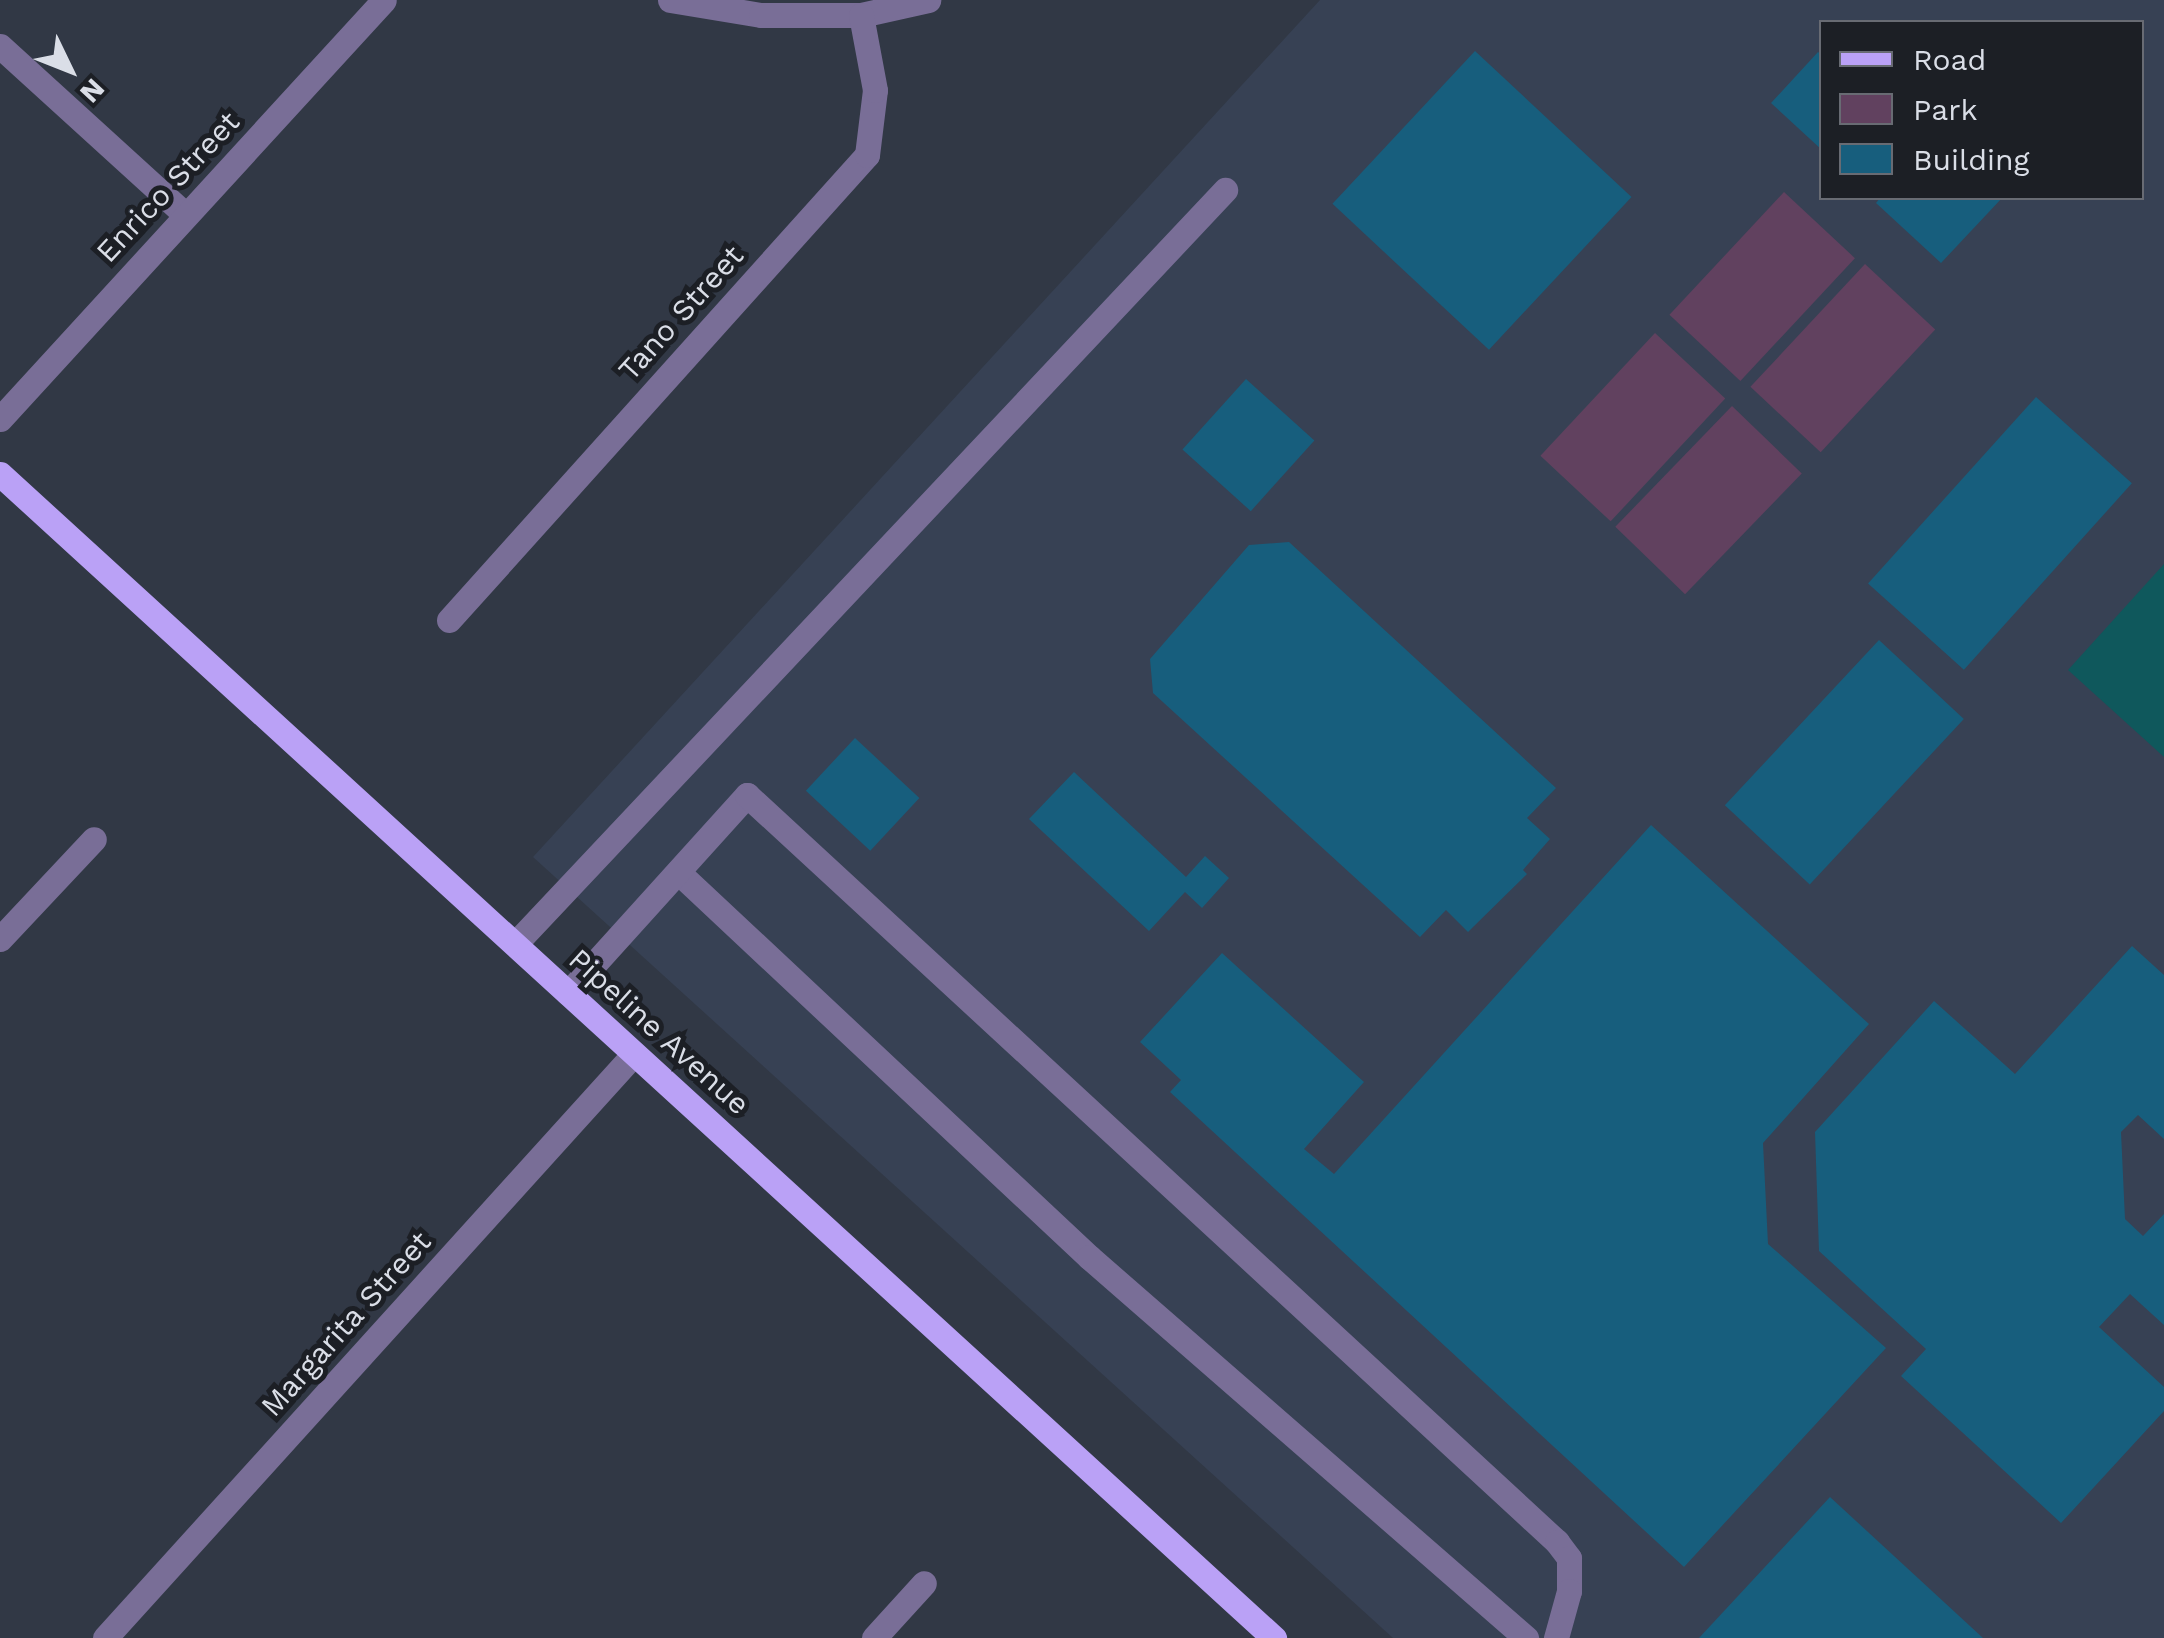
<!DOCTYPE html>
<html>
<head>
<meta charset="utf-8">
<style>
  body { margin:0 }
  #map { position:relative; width:2164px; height:1638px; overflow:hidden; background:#313845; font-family:"Work Sans",sans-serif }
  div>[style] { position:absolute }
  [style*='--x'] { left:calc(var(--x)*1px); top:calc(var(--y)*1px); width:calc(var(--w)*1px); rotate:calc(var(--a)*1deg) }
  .built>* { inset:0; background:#374154 }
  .green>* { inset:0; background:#61415f; transform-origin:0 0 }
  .water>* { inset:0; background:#0f585c }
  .building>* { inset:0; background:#175e7d; transform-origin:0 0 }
  .minor>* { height:25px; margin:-12.5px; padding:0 12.5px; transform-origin:12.5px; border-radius:12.5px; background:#796e97 }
  .major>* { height:25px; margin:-12.5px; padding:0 12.5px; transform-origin:12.5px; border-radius:12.5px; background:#baa1f6 }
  span { translate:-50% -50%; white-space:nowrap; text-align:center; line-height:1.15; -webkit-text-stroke:10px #1c1f25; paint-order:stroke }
  .street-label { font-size:30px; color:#dadee7 }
  .legend { position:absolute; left:1819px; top:20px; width:325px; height:180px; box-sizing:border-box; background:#1c1f25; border:2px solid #686b73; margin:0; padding:12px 18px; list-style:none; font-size:30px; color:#dadee7 }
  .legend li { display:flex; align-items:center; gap:20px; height:50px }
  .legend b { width:50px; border:2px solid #686b73 }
  .north { position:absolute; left:20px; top:20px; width:100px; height:100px; -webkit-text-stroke:8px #1c1f25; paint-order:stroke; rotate:133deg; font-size:28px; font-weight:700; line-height:40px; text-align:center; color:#dadee7 }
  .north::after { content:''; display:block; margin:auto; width:35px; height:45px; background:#dadee7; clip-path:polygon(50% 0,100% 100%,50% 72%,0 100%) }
</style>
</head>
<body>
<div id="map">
  <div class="built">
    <div style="clip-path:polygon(evenodd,1320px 0,2164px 0,2164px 1638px,1393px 1638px,533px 857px,1320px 0,1822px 22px,2142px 22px,2142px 198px,1822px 198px,1822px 22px)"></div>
  </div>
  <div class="green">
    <div style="left:1784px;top:192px;width:97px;height:168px;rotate:43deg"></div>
    <div style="left:1865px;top:264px;width:96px;height:168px;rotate:43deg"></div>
    <div style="left:1655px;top:333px;width:96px;height:168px;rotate:43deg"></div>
    <div style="left:1732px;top:406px;width:97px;height:168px;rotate:44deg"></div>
  </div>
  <div class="water">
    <div style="clip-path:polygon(2164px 564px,2164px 757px,2068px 670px)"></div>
  </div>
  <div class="building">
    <div style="left:1475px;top:51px;width:214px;height:209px;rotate:43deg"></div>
    <div style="clip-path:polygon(1818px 52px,1822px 55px,1822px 150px,1771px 103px)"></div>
    <div style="clip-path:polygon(1880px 198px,2002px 198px,1941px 263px,1876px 203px)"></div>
    <div style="left:1246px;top:379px;width:92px;height:95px;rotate:42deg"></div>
    <div style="left:2036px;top:397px;width:129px;height:251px;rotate:42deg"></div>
    <div style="clip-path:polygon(1289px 542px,1556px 788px,1527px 818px,1550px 839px,1523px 870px,1527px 874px,1468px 932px,1446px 910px,1420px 937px,1153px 693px,1150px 659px,1249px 545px)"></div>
    <div style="left:1879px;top:640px;width:116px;height:226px;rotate:43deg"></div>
    <div style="left:855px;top:738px;width:88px;height:72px;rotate:43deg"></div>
    <div style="clip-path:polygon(1074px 772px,1186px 877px,1205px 856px,1229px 878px,1202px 908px,1185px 892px,1149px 931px,1029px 819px)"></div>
    <div style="clip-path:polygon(1651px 825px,1869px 1024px,1763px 1143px,1768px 1244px,1886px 1348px,1684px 1567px,1170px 1092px,1181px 1080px,1140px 1042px,1222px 953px,1364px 1082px,1304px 1149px,1334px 1174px)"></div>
    <div style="clip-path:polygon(2132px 946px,2164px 975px,2164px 1139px,2138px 1115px,2121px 1132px,2125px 1219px,2143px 1236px,2164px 1214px,2164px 1325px,2130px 1294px,2099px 1327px,2164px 1387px,2164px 1411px,2061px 1523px,1901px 1376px,1926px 1349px,1819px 1251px,1815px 1132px,1934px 1001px,2015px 1074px)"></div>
    <div style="clip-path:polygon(1830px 1497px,1983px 1638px,1699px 1638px)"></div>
  </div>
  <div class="minor">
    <div style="--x:670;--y:0;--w:92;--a:9.4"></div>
    <div style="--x:761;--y:15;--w:100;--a:0"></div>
    <div style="--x:861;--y:15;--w:69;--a:-12.6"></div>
    <div style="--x:0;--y:46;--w:251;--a:42.3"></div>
    <div style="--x:0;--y:419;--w:568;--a:-47.5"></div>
    <div style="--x:449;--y:620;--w:625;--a:-48.05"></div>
    <div style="--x:867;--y:155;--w:65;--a:-83"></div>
    <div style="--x:875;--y:90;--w:76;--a:-100.6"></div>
    <div style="--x:678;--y:872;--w:563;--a:43.13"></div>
    <div style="--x:1089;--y:1257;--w:580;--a:41.08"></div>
    <div style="--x:0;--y:939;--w:137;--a:-46.8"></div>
    <div style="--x:515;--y:944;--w:1036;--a:-46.72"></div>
    <div style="--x:568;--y:993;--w:267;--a:-47.9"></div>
    <div style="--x:747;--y:795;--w:1102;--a:42.68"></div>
    <div style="--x:1557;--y:1542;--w:20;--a:53"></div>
    <div style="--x:1569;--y:1558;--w:33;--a:90"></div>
    <div style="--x:1569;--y:1591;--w:49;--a:105.5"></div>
    <div style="--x:105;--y:1638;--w:788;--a:-47.83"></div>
    <div style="--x:874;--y:1638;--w:74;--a:-47.7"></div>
  </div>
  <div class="major">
    <div style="--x:0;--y:474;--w:1726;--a:42.42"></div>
  </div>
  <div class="street-label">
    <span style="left:168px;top:187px;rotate:-47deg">Enrico Street</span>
    <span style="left:681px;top:313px;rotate:-48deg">Tano Street</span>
    <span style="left:659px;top:1032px;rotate:42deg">Pipeline Avenue</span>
    <span style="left:346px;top:1324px;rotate:-48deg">Margarita Street</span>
  </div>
  <ul class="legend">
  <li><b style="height:12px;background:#baa1f6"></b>Road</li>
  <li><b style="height:28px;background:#61415f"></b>Park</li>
  <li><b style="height:28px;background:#175e7d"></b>Building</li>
  </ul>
  <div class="north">N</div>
</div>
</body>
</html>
